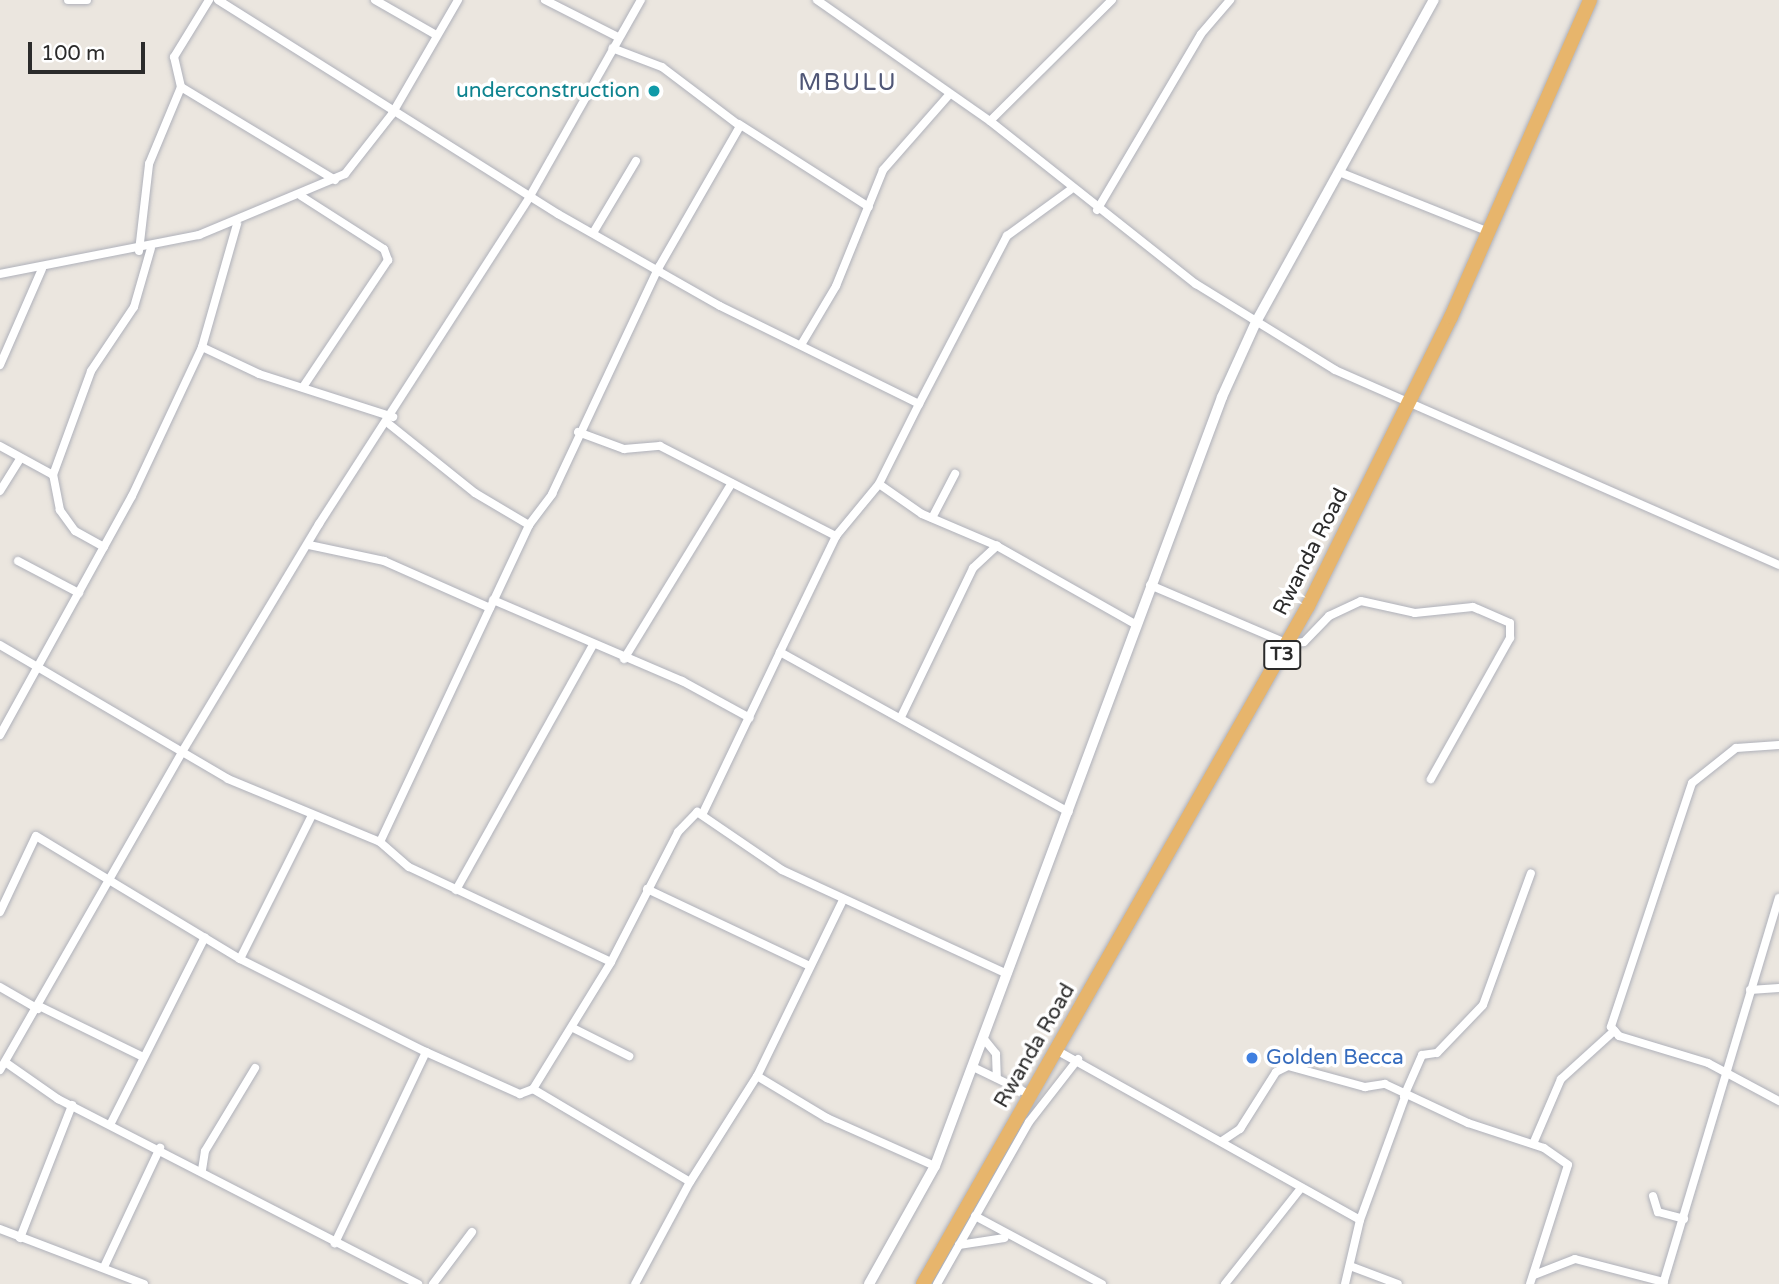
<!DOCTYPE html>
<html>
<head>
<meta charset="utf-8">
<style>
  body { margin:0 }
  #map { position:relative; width:1779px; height:1284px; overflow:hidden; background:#ebe6df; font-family:"Varela Round",sans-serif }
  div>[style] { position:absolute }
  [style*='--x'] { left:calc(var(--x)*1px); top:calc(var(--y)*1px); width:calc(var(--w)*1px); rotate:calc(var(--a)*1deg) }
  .roads { filter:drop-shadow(0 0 2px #afb1ba) drop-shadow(0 0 2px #afb1ba) }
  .minor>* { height:8px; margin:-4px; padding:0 4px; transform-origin:4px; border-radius:4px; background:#fff }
  .tertiary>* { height:10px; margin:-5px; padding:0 5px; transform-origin:5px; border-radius:5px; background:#fff }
  .trunk>* { height:14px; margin:-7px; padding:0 7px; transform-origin:7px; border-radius:7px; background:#e7b56c }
  .dots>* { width:19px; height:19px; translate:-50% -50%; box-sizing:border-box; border:4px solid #fff; border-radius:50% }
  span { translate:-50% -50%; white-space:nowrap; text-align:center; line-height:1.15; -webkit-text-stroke:7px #fff; paint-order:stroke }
  .shield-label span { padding:2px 5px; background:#fff; border:2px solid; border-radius:5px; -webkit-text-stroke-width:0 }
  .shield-label { font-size:19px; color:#2b2b2b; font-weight:700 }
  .culture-label { font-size:21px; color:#0d838f }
  .right { translate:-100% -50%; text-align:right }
  .street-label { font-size:21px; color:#2b2b2b }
  .shop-label { font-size:21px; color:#366cbe }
  .left { translate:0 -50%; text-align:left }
  .quarter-label { font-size:24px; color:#505777; letter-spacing:2px }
  .scale { position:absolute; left:28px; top:42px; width:117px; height:32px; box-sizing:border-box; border:4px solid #2b2b2b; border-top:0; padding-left:9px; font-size:21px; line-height:24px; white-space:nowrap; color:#2b2b2b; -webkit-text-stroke:5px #fff; paint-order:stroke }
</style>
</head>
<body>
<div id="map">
  <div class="roads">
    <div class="minor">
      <div style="--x:68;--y:0;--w:19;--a:0"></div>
      <div style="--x:218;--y:0;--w:402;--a:32.2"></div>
      <div style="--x:558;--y:214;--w:186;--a:29.6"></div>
      <div style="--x:720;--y:306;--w:222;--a:26.2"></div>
      <div style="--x:919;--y:404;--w:89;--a:116.6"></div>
      <div style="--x:879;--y:484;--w:52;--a:34.9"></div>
      <div style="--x:922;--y:514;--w:82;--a:23.1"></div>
      <div style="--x:997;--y:546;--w:159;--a:29.5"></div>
      <div style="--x:375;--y:0;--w:70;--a:29.8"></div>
      <div style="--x:545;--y:0;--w:82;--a:26.9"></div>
      <div style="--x:817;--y:0;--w:211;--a:35"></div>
      <div style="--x:990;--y:121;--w:263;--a:38.4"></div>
      <div style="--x:1196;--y:284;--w:163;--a:31.7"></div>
      <div style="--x:1335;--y:370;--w:485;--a:23.7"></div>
      <div style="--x:181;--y:87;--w:180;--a:31.1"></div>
      <div style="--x:990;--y:121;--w:172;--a:-44.8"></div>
      <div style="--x:739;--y:124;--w:154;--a:32.6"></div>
      <div style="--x:1339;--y:172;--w:162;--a:21.8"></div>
      <div style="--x:301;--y:196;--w:98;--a:32.6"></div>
      <div style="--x:384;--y:249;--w:12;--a:70"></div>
      <div style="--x:388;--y:260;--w:153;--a:123.8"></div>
      <div style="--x:1097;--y:210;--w:204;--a:-59.4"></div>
      <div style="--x:1201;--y:34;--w:45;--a:-49.5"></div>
      <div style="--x:593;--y:233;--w:84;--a:-59.2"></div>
      <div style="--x:139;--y:251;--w:88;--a:-83.4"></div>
      <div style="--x:149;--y:164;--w:83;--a:-67.4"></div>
      <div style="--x:181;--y:87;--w:31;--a:-103"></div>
      <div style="--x:174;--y:57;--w:67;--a:-58.4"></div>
      <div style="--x:0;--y:274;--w:203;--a:-11.1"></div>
      <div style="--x:199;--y:235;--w:158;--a:-22.7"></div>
      <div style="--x:345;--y:174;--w:76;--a:-51.9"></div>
      <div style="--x:392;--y:114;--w:132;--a:-59.9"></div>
      <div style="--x:801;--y:345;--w:69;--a:-59.3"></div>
      <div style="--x:836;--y:286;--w:125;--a:-67.9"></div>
      <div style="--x:883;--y:170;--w:100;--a:-48.7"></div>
      <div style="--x:202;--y:347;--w:63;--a:25.3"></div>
      <div style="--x:259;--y:374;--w:141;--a:17.8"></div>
      <div style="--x:0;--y:365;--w:105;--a:-66.4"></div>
      <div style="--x:919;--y:404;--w:190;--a:-62.4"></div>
      <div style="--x:1007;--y:236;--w:78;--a:-36.1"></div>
      <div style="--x:389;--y:424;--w:110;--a:38.7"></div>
      <div style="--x:475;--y:493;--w:63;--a:30.7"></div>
      <div style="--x:578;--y:432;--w:49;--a:20.3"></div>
      <div style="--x:624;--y:449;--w:36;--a:-5"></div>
      <div style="--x:660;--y:446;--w:198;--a:27.1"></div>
      <div style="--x:836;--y:536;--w:67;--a:-50.4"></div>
      <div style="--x:0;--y:446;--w:60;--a:28.7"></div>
      <div style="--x:0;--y:491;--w:39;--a:-58"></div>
      <div style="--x:932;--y:518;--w:50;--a:-62.4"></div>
      <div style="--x:309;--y:545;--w:77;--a:12"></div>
      <div style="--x:384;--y:561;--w:116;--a:23.9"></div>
      <div style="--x:104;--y:547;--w:33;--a:-151"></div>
      <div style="--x:75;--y:531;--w:26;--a:-126"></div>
      <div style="--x:60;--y:510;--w:36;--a:-101"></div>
      <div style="--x:53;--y:475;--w:111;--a:-69.9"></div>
      <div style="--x:91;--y:371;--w:77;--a:-56.1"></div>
      <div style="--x:134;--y:307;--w:61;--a:-73.9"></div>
      <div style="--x:18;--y:561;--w:69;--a:27.7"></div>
      <div style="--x:1150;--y:585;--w:150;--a:23.1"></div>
      <div style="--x:1288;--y:644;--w:16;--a:-7"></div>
      <div style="--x:1304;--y:642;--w:36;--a:-46"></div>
      <div style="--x:1329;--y:616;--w:35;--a:-25"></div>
      <div style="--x:1361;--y:601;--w:55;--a:12.5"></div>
      <div style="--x:1415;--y:613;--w:58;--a:-5.9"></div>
      <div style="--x:1473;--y:607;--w:40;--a:23.4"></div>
      <div style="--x:1510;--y:623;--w:15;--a:90"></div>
      <div style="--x:1510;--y:638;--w:162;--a:119.3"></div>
      <div style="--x:493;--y:600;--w:206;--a:23.2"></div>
      <div style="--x:682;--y:681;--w:77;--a:28.6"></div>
      <div style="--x:0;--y:645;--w:264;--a:30.4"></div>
      <div style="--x:228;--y:779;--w:165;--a:22.5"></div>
      <div style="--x:380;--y:842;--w:350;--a:-64.8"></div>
      <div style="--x:529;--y:525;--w:39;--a:-53"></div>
      <div style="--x:552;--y:494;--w:251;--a:-64.8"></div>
      <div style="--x:659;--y:267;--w:163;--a:-60.1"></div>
      <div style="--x:740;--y:126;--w:98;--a:-142.9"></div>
      <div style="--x:662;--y:67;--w:53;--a:-159.2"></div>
      <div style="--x:780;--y:652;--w:129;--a:-64.2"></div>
      <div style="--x:624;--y:659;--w:206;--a:-58.5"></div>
      <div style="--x:902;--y:715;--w:163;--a:-64.2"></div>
      <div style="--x:973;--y:568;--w:33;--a:-43"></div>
      <div style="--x:0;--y:735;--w:273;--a:-61.1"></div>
      <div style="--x:132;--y:496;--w:165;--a:-64.8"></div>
      <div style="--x:202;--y:347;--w:128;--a:-74.1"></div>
      <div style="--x:1779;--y:745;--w:43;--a:176"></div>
      <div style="--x:1736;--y:748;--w:56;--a:141.5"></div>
      <div style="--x:1692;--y:783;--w:257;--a:108.4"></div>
      <div style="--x:1611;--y:1027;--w:12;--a:48"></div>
      <div style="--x:1619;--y:1036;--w:93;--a:16.9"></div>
      <div style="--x:1708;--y:1063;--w:81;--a:28.2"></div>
      <div style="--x:703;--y:813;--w:178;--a:-64.4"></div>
      <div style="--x:780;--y:652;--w:330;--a:29"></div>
      <div style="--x:380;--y:842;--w:38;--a:41"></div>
      <div style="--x:409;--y:867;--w:223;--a:25.2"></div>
      <div style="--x:647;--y:889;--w:178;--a:25.3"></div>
      <div style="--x:456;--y:890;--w:281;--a:-60.8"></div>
      <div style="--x:843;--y:900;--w:196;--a:116"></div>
      <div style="--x:757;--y:1076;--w:82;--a:31"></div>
      <div style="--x:827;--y:1118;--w:118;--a:24"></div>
      <div style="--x:0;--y:912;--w:84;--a:-64.7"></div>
      <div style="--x:36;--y:836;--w:238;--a:31.1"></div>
      <div style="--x:240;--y:959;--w:208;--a:26.6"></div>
      <div style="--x:426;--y:1052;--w:212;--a:115.5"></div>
      <div style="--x:240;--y:959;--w:159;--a:-63.4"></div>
      <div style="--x:0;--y:987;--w:44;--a:30.1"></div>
      <div style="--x:1750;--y:990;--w:29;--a:-4"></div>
      <div style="--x:39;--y:1006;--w:114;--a:26.1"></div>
      <div style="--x:573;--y:1028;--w:63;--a:26.6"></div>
      <div style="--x:984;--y:1039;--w:19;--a:51"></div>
      <div style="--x:996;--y:1054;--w:24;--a:88"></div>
      <div style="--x:1056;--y:1050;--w:348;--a:29.2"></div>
      <div style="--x:426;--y:1052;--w:103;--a:24.1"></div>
      <div style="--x:520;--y:1094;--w:14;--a:-21"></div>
      <div style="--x:533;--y:1089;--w:149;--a:-58.4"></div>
      <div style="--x:611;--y:962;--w:146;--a:-62.7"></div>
      <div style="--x:678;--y:832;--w:28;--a:-46"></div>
      <div style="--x:697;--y:812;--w:103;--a:34.3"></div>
      <div style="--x:782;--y:870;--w:248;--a:24.8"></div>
      <div style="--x:5;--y:1062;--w:65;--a:34.9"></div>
      <div style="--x:58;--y:1099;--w:405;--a:27.2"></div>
      <div style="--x:973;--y:1067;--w:64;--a:25.8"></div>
      <div style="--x:0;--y:1070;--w:366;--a:-60.2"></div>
      <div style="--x:182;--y:752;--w:266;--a:-59"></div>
      <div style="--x:319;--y:524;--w:390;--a:-57.2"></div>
      <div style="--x:530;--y:196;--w:225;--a:-60.5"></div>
      <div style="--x:533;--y:1089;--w:182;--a:30.6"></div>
      <div style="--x:690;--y:1182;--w:125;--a:-57.7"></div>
      <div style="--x:1404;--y:1096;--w:45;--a:-66.3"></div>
      <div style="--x:1422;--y:1055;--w:15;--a:-8"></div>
      <div style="--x:1437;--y:1053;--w:66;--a:-46.2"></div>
      <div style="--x:1483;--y:1005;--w:140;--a:-70"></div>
      <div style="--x:111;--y:1123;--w:208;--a:-63.2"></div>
      <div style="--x:1222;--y:1141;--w:22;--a:-34"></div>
      <div style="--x:1240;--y:1129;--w:67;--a:-57.7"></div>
      <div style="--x:1276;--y:1072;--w:13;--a:-27"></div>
      <div style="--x:1288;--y:1066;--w:80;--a:15.3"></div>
      <div style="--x:1365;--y:1087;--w:20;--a:-9"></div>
      <div style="--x:1385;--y:1084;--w:92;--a:25.2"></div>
      <div style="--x:1468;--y:1123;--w:80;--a:18.2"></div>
      <div style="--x:1544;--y:1148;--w:29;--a:35"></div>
      <div style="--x:1568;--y:1165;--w:125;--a:107.7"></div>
      <div style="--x:1533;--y:1144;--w:71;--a:-66.7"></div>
      <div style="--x:1561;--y:1079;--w:72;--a:-42.2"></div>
      <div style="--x:202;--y:1170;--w:19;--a:-81"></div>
      <div style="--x:205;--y:1151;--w:97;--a:-58.9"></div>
      <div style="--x:1653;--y:1196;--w:17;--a:73"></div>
      <div style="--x:1658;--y:1212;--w:27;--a:15"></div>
      <div style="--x:975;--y:1216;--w:144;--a:28.2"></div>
      <div style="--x:0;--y:1229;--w:154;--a:20.9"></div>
      <div style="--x:20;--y:1238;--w:143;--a:-68.6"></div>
      <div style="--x:959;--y:1245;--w:46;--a:-8.8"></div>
      <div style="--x:1350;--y:1266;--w:51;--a:20.6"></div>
      <div style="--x:104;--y:1267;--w:132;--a:-64.8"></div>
      <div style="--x:1534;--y:1275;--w:44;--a:-21.3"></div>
      <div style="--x:1575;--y:1259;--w:92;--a:14.5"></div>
      <div style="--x:433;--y:1284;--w:65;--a:-53.1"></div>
      <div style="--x:635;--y:1284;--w:116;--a:-61.7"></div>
      <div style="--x:937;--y:1284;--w:186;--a:-60.4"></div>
      <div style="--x:1029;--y:1122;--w:80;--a:-52.1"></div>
      <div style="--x:1225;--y:1284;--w:122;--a:-51.6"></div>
      <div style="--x:1345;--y:1284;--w:66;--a:-76.8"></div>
      <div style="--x:1360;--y:1220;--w:131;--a:-69.9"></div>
      <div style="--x:1663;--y:1284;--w:403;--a:-73.3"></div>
    </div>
    <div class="tertiary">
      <div style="--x:869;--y:1284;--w:135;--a:-60.8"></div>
      <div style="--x:935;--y:1166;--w:821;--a:-69.53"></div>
      <div style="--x:1222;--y:397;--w:82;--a:-65.6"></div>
      <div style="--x:1256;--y:322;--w:368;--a:-61.1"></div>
    </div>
    <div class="trunk">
      <div style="--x:923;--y:1284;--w:780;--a:-60.41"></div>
      <div style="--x:1308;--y:606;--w:322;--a:-63.7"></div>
      <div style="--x:1451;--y:317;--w:346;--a:-66.3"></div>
    </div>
  </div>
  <div class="dots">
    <div style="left:654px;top:91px;background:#0f9aa8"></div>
    <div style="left:1252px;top:1058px;background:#3f7fe0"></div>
  </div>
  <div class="shield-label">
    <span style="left:1282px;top:655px">T3</span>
  </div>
  <div class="culture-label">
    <span class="right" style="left:640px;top:91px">underconstruction</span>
  </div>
  <div class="street-label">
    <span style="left:1311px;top:552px;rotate:-63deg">Rwanda Road</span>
    <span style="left:1035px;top:1046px;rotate:-60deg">Rwanda Road</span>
  </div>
  <div class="shop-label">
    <span class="left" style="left:1266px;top:1058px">Golden Becca</span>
  </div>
  <div class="quarter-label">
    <span style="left:848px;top:83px">MBULU</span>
  </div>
  <div class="scale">100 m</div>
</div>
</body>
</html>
